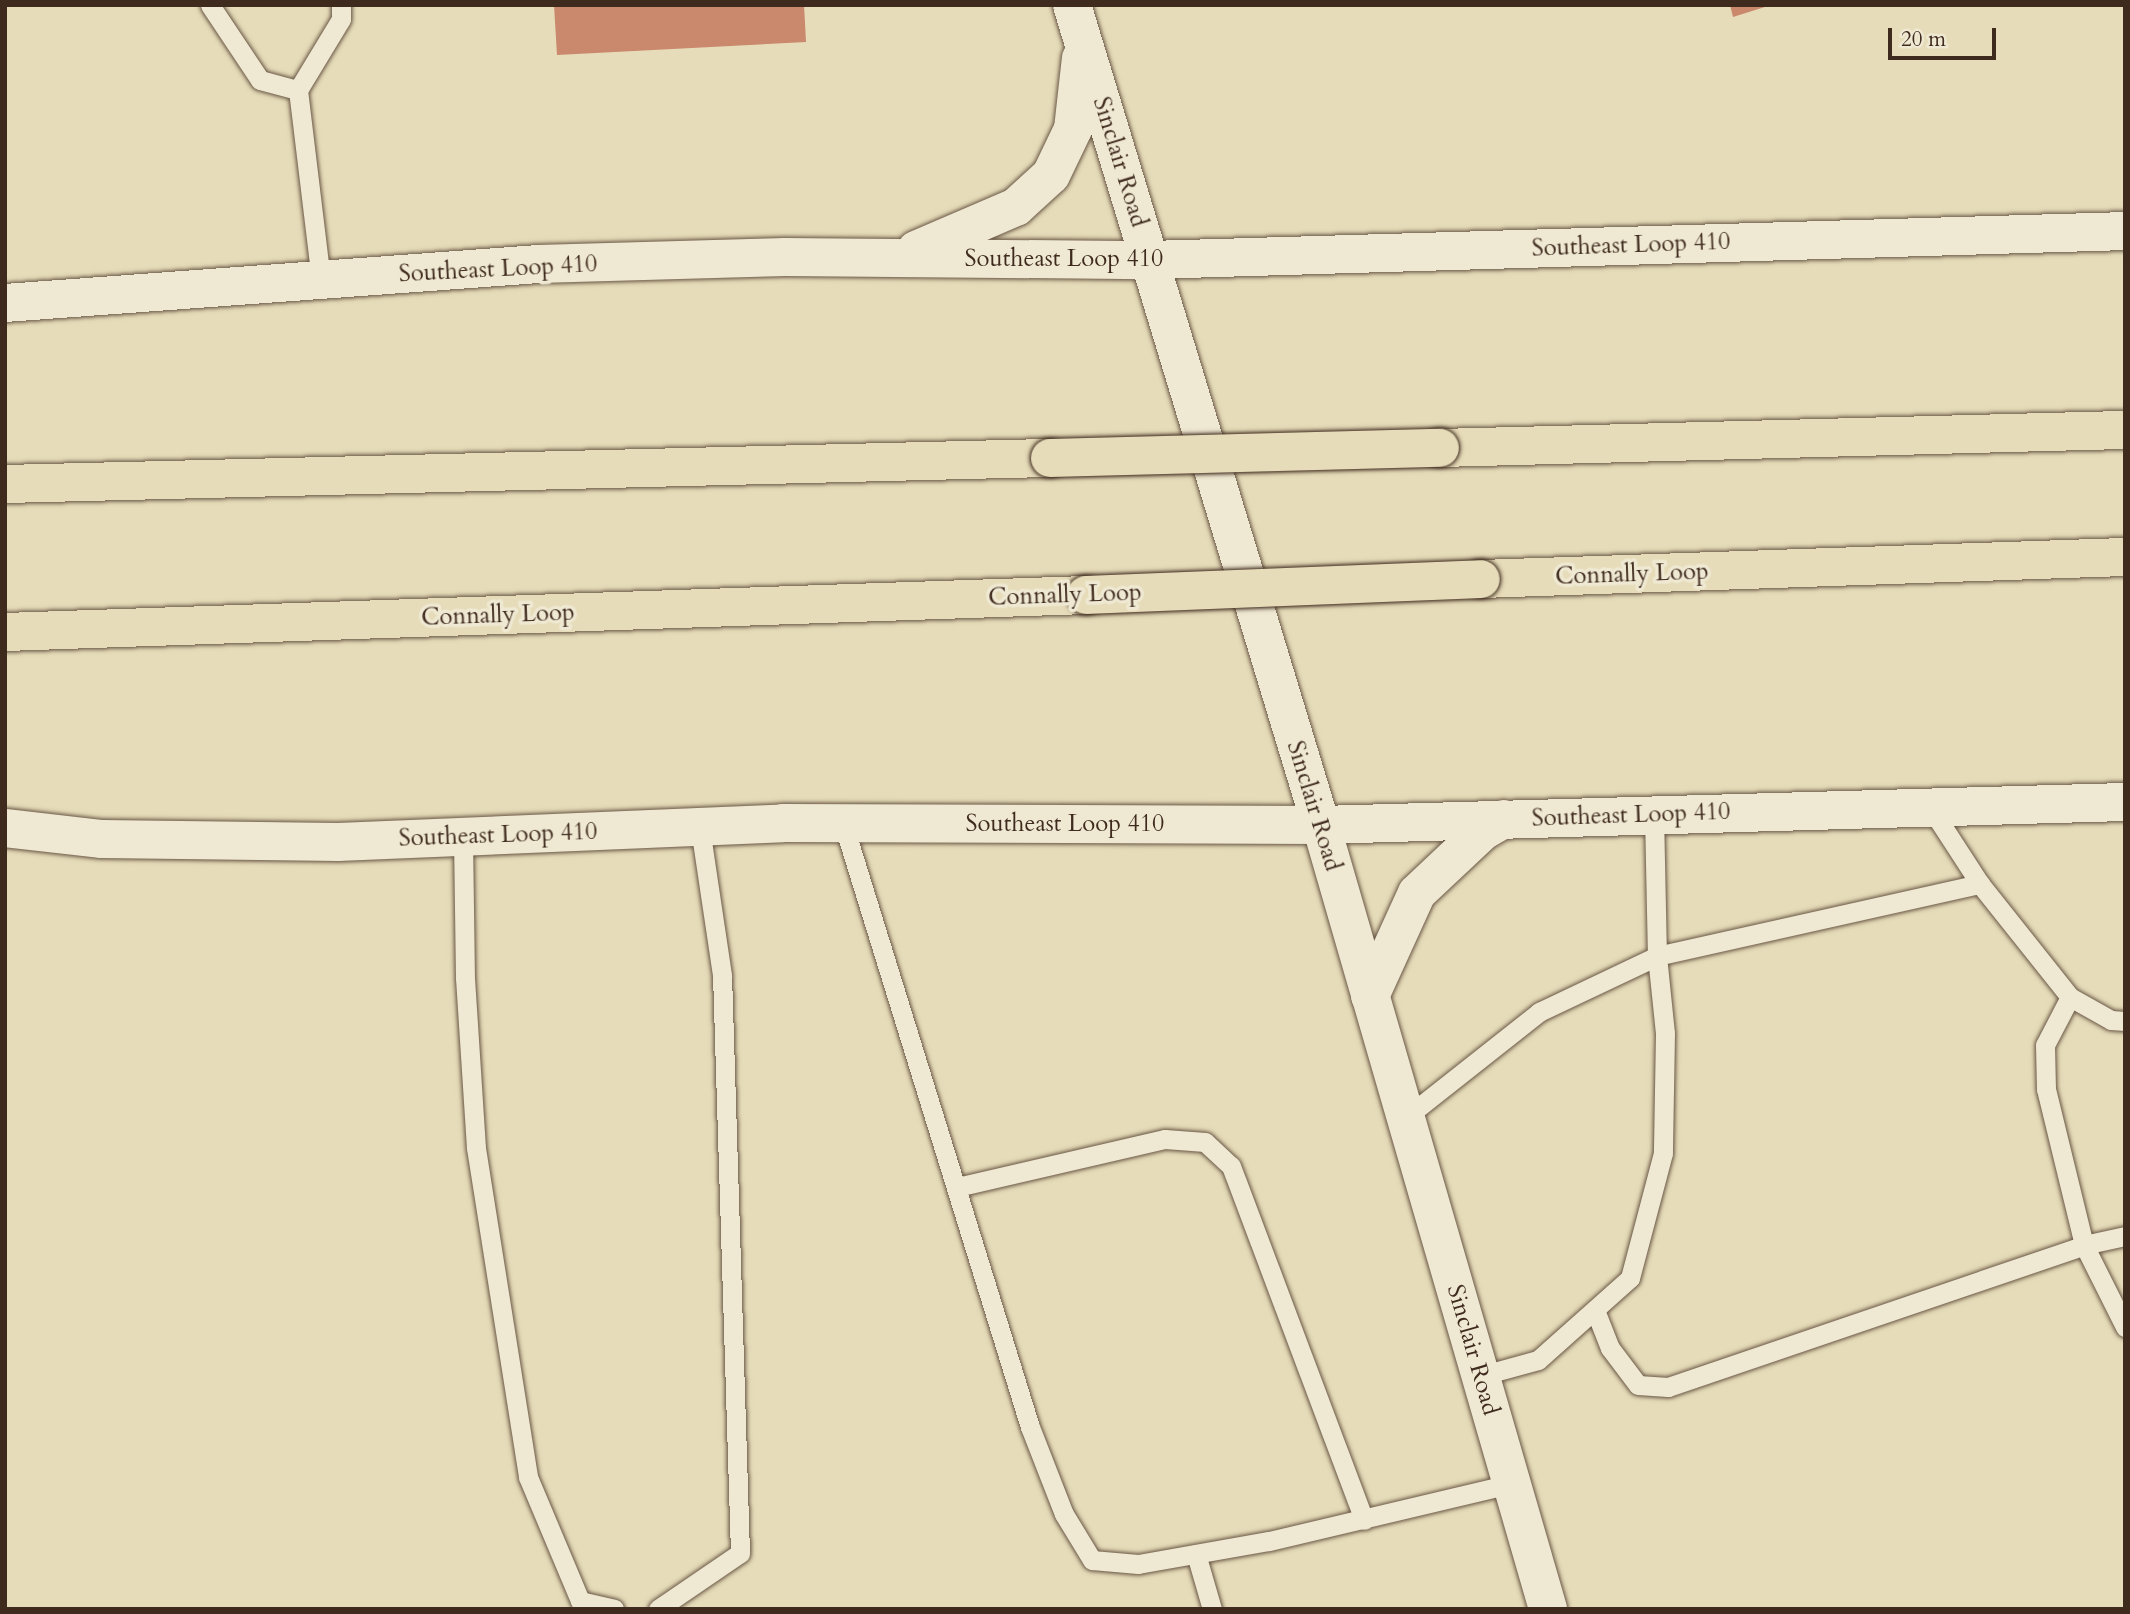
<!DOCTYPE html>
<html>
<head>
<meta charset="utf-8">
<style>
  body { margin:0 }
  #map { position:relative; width:2130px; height:1614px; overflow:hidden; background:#e6dcb9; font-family:Cardo,serif }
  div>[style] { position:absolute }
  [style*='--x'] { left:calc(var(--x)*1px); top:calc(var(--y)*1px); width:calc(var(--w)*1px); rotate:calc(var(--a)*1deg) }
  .building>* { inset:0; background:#ca886d }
  .roads { filter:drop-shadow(0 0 2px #695745) drop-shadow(0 0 2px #695745) }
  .lane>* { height:19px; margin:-9.5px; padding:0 9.5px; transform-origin:9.5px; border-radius:9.5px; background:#efe8d2 }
  .secondary>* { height:38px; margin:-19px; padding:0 19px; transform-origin:19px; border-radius:19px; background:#efe8d2 }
  .highway>* { height:38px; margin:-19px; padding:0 19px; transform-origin:19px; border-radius:19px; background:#e6dcb9 }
  .bridges { filter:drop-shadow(0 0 2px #3f2b1e) drop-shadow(0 0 2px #3f2b1e) }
  .highway-bridge>* { height:38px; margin:-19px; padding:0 19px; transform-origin:19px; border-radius:19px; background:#e6dcb9 }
  span { translate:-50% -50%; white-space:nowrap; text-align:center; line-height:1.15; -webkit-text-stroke:7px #efe8d2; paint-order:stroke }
  .street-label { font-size:24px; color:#3f2b1e }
  .frame { position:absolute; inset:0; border:7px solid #3f2b1e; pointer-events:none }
  .scale { position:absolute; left:1888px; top:28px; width:108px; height:32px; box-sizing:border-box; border:4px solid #3f2b1e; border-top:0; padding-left:9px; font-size:21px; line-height:24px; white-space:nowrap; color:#3f2b1e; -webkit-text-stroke:5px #efe8d2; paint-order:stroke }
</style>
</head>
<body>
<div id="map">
  <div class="building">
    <div style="clip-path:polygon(554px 5px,804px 5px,806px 42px,557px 55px)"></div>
    <div style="clip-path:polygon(1730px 5px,1768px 5px,1768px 6px,1733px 17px)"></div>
  </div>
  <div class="roads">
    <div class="lane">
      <div style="--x:210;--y:5;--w:90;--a:56.3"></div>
      <div style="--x:260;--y:80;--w:39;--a:15"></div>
      <div style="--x:321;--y:280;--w:191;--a:-96.9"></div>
      <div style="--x:298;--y:90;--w:83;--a:-58.8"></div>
      <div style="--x:341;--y:19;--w:14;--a:-90"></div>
      <div style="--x:1930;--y:807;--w:92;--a:57"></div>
      <div style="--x:1980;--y:884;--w:144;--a:51.5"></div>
      <div style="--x:2070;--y:997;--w:47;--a:29.3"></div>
      <div style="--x:2111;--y:1020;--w:14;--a:4"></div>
      <div style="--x:1654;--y:814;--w:142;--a:88.8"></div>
      <div style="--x:1657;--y:956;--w:331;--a:-12.6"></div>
      <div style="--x:843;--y:823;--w:632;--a:72.8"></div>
      <div style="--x:1030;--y:1427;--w:93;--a:68.7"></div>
      <div style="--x:1064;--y:1514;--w:54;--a:58.7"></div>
      <div style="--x:1092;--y:1560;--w:46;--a:5"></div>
      <div style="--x:1138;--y:1564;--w:133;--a:-10"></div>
      <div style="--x:1269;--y:1541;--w:249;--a:-13.3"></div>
      <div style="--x:463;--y:837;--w:141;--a:89.2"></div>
      <div style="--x:465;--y:978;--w:170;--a:86.3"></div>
      <div style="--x:476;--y:1148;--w:333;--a:81"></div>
      <div style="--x:528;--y:1477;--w:134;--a:67.2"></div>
      <div style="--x:580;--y:1601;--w:35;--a:13"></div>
      <div style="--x:2070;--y:997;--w:54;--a:117.5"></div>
      <div style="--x:2045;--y:1045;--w:44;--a:88.7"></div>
      <div style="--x:2046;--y:1089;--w:161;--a:76.3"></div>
      <div style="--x:2084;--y:1245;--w:92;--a:63.4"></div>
      <div style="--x:1405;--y:1118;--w:171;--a:-38.3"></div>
      <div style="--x:1539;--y:1012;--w:131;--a:-25.4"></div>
      <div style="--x:1657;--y:956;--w:77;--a:84.1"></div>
      <div style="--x:1665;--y:1033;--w:120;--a:91"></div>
      <div style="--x:1663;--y:1153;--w:129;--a:104.8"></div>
      <div style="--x:1630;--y:1278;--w:123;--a:138.3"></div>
      <div style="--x:1538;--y:1360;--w:60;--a:164.6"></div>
      <div style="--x:957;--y:1187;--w:213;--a:-13"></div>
      <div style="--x:1165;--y:1139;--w:40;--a:4.3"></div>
      <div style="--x:1205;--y:1142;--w:35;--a:43"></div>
      <div style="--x:1231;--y:1166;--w:378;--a:69.4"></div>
      <div style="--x:1595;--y:1310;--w:41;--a:68.5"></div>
      <div style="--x:1610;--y:1348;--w:46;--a:52.9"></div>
      <div style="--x:1638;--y:1385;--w:30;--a:4"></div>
      <div style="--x:1668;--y:1387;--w:440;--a:-18.8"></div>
      <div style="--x:2084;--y:1245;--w:42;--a:-12.4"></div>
      <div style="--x:1196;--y:1554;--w:57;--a:73.8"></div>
      <div style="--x:658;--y:1609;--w:99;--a:-34.3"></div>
      <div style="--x:740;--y:1553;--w:578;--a:-91.78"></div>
      <div style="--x:722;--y:975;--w:150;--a:-98.5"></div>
    </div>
    <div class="secondary">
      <div style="--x:1072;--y:5;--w:857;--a:73.11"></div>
      <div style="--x:1321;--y:825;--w:816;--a:73.85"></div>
      <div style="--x:916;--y:250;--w:109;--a:-23.3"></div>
      <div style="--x:1016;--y:207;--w:47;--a:-42.4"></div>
      <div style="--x:1051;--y:175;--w:51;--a:-64.4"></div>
      <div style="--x:1073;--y:129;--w:71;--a:-83.6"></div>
      <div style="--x:5;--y:303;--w:534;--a:-4.18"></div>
      <div style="--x:538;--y:264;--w:247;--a:-1.6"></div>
      <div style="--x:785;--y:257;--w:365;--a:0.5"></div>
      <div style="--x:1150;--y:260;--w:975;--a:-1.7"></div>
      <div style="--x:5;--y:828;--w:98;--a:6.5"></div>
      <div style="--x:102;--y:839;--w:236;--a:0.7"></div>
      <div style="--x:338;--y:842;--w:445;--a:-2.4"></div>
      <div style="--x:783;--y:823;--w:538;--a:0.21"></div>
      <div style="--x:1321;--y:825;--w:804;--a:-1.64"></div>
      <div style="--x:1370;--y:996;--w:113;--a:-65.5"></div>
      <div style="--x:1417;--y:893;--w:91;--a:-43.2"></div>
      <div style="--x:1483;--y:831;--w:24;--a:-30"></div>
    </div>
    <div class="highway">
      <div style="--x:1440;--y:448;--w:685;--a:-1.51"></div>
      <div style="--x:5;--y:484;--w:1045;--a:-1.43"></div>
      <div style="--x:1481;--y:579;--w:644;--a:-1.96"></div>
      <div style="--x:5;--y:632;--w:1082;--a:-1.96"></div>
    </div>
  </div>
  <div class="bridges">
    <div class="highway-bridge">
      <div style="--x:1050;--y:458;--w:390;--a:-1.5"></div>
      <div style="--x:1086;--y:595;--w:395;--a:-2.3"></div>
    </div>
  </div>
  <div class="street-label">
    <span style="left:1120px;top:162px;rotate:73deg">Sinclair Road</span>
    <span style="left:1631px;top:245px;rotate:-2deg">Southeast Loop 410</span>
    <span style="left:1064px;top:259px">Southeast Loop 410</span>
    <span style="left:498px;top:269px;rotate:-3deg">Southeast Loop 410</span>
    <span style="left:1632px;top:574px;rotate:-2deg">Connally Loop</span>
    <span style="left:1065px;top:595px;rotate:-2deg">Connally Loop</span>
    <span style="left:498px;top:615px;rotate:-2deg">Connally Loop</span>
    <span style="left:1314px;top:806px;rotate:73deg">Sinclair Road</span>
    <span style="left:1631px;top:815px;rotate:-2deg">Southeast Loop 410</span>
    <span style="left:1065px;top:824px">Southeast Loop 410</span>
    <span style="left:498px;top:835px;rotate:-2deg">Southeast Loop 410</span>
    <span style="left:1473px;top:1350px;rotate:74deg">Sinclair Road</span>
  </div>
  <div class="frame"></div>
  <div class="scale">20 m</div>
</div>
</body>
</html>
